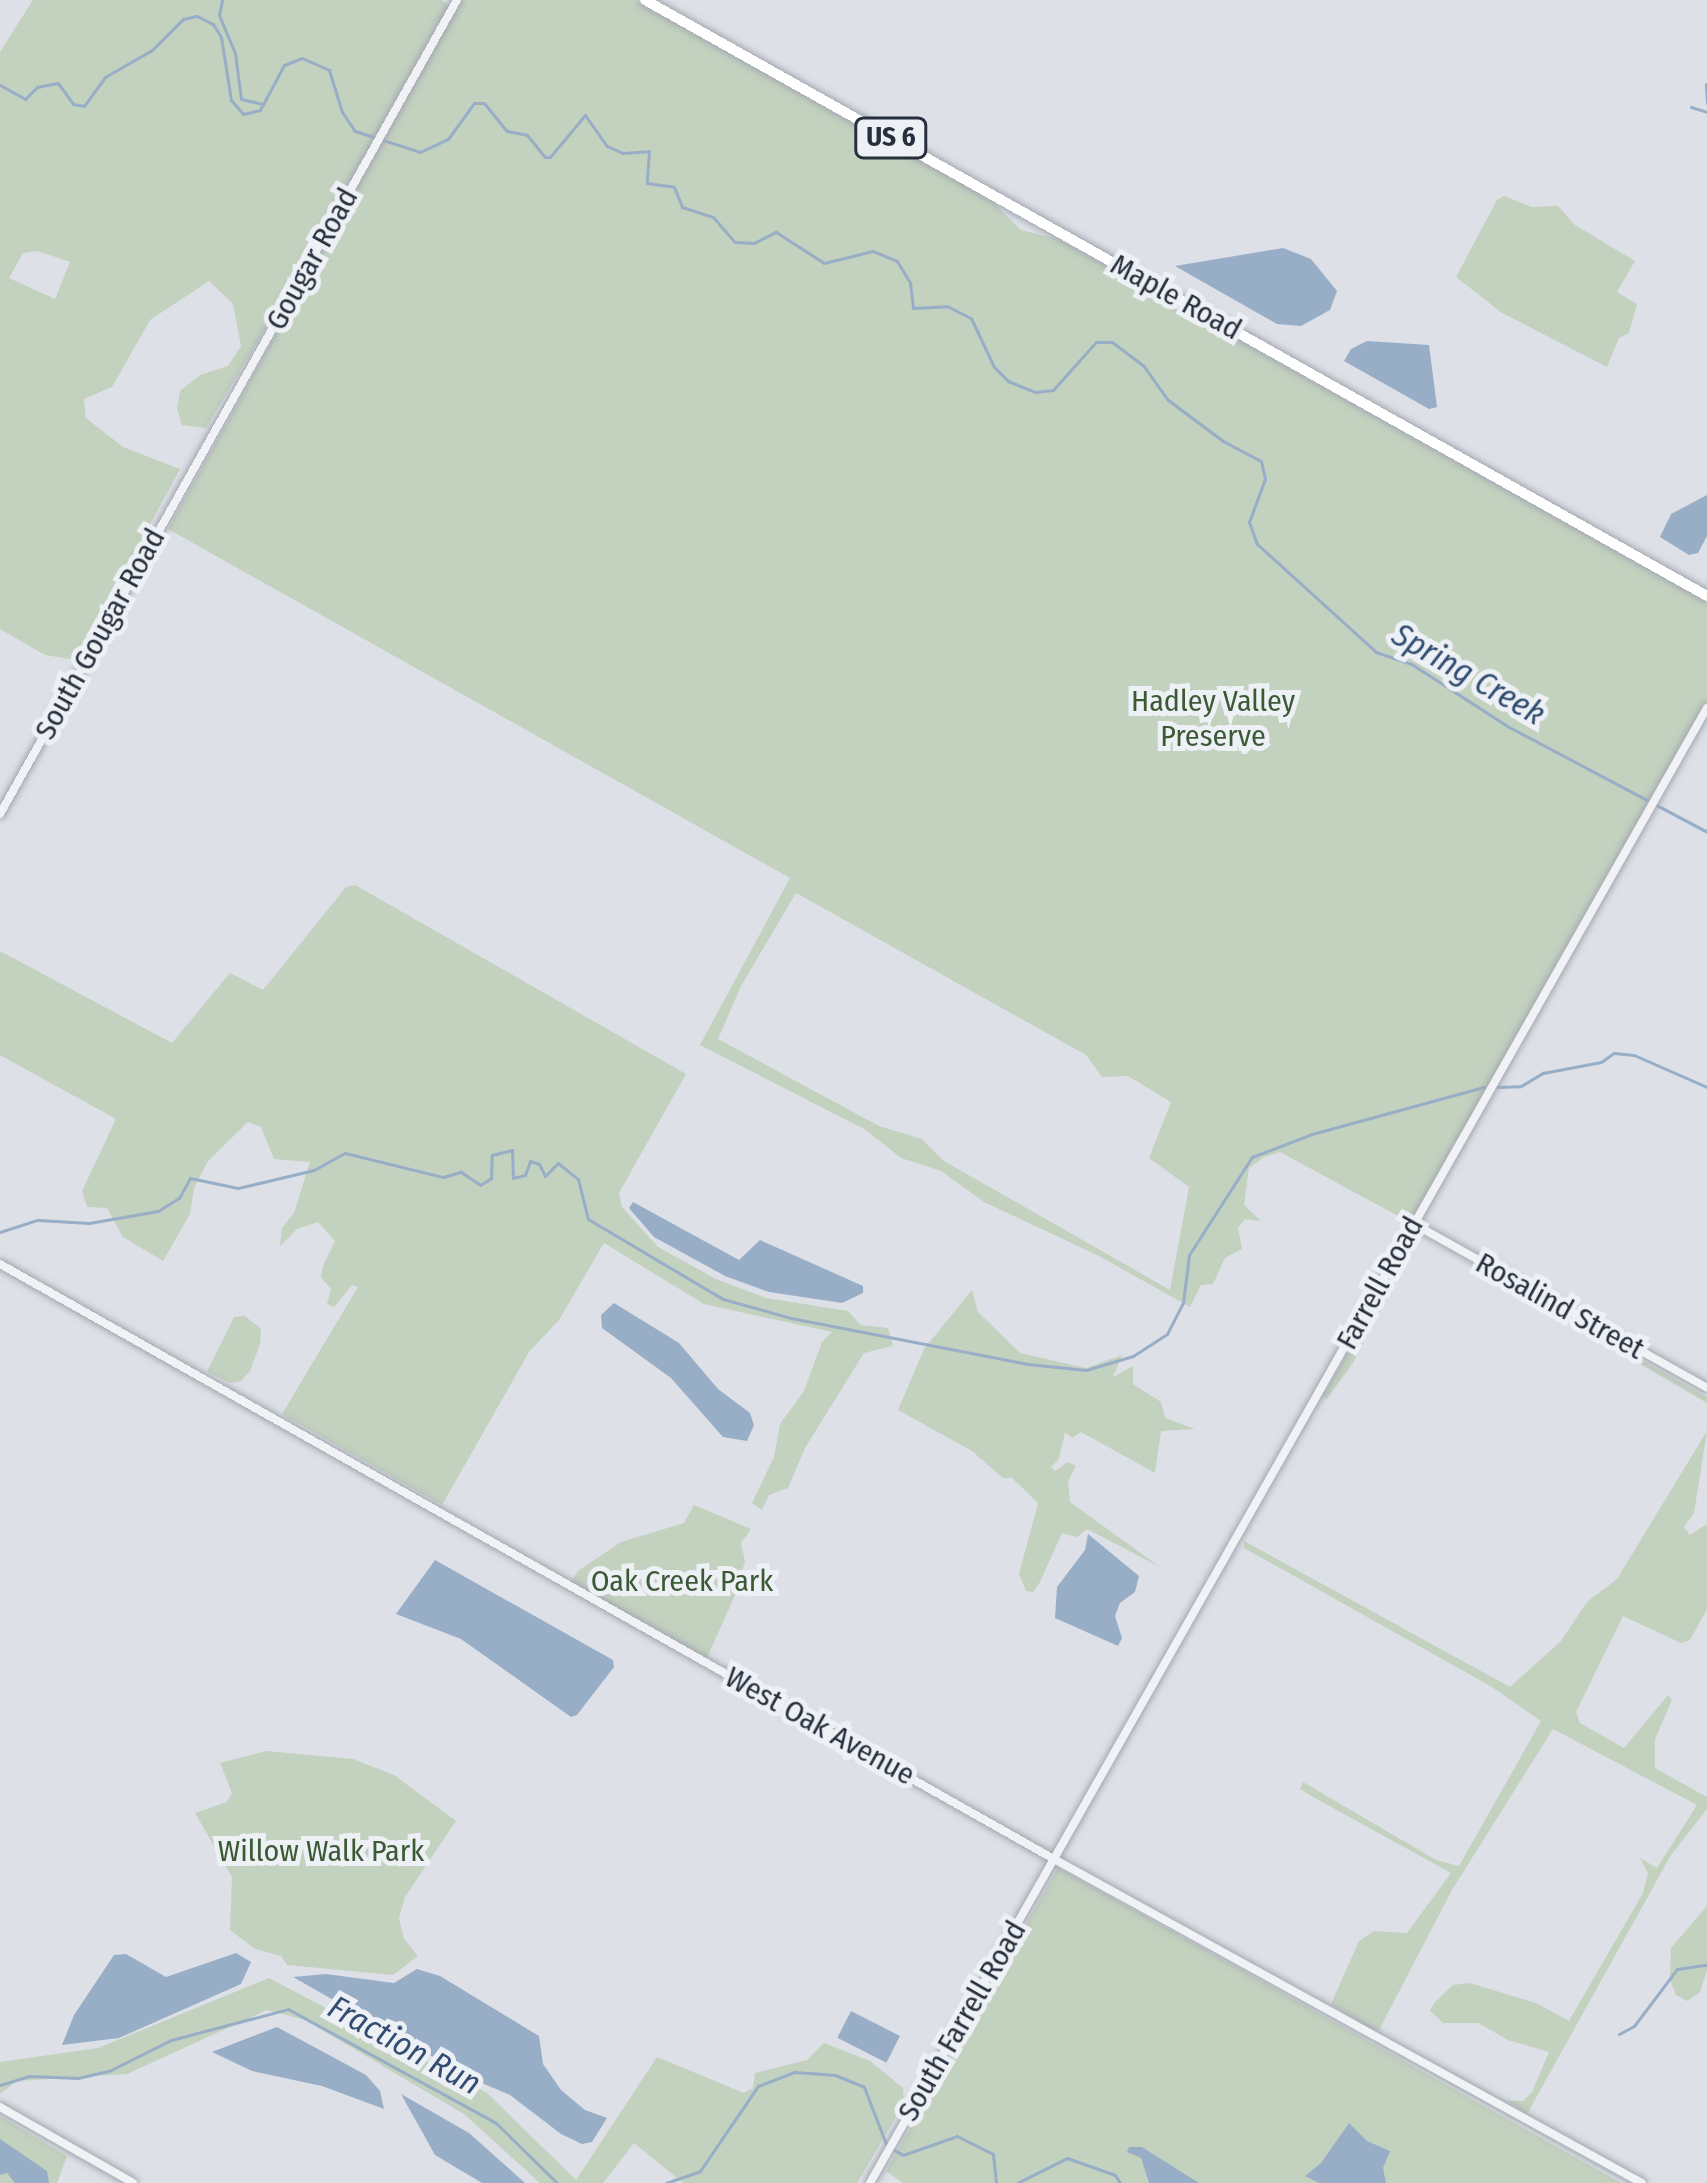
<!DOCTYPE html>
<html>
<head>
<meta charset="utf-8">
<style>
  body { margin:0 }
  #map { position:relative; width:1707px; height:2183px; overflow:hidden; background:#dde1e7; font-family:"Fira Sans Condensed",sans-serif }
  div>[style] { position:absolute }
  [style*='--x'] { left:calc(var(--x)*1px); top:calc(var(--y)*1px); width:calc(var(--w)*1px); rotate:calc(var(--a)*1deg) }
  .green>* { inset:0; background:#c3d1bf }
  .water>* { inset:0; background:#98aec7; transform-origin:0 0 }
  .stream>* { height:3px; margin:-1.5px; padding:0 1.5px; transform-origin:1.5px; border-radius:1.5px; background:#98aec7 }
  .roads { filter:drop-shadow(0 0 3px #a3a8b1) drop-shadow(0 0 3px #a3a8b1) }
  .minor>* { height:8px; margin:-4px; padding:0 4px; transform-origin:4px; border-radius:4px; background:#f0f2f5 }
  .major>* { height:10px; margin:-5px; padding:0 5px; transform-origin:5px; border-radius:5px; background:#fff }
  span { translate:-50% -50%; white-space:nowrap; text-align:center; line-height:1.15; -webkit-text-stroke:10px #edf0f5; paint-order:stroke }
  .shield-label span { padding:3px 9px; background:#edf0f5; border:3px solid; border-radius:9px; -webkit-text-stroke-width:0 }
  .shield-label { font-size:27px; color:#272f3d; font-weight:700 }
  .street-label { font-size:30px; color:#272f3d }
  .park-label { font-size:30px; color:#3b5934 }
  .water-label { font-size:33px; color:#324d71; font-style:italic }
</style>
</head>
<body>
<div id="map">
  <div class="green">
    <div style="clip-path:polygon(evenodd,33px 0,441px 0,450px 5px,297px 280px,287px 276px,287px 292px,206px 428px,182px 425px,177px 409px,180px 391px,200px 375px,228px 366px,241px 346px,233px 304px,209px 281px,150px 320px,112px 387px,84px 399px,86px 418px,123px 447px,180px 469px,76px 660px,45px 655px,0 629px,0 52px,33px 0,38px 251px,70px 262px,55px 299px,9px 278px,23px 253px,38px 251px)"></div>
    <div style="clip-path:polygon(evenodd,461px 0,636px 0,990px 199px,1021px 230px,1058px 239px,1707px 602px,1707px 703px,1411px 1223px,1280px 1152px,1264px 1157px,1249px 1168px,1244px 1205px,1261px 1221px,1245px 1219px,1238px 1228px,1242px 1249px,1225px 1258px,1213px 1284px,1201px 1285px,1190px 1307px,1099px 1256px,984px 1202px,941px 1171px,901px 1158px,866px 1130px,700px 1045px,790px 878px,168px 529px,461px 0,796px 893px,1086px 1055px,1102px 1077px,1128px 1076px,1171px 1102px,1149px 1158px,1189px 1187px,1170px 1290px,944px 1161px,922px 1139px,879px 1126px,718px 1039px,741px 986px,796px 893px)"></div>
    <div style="clip-path:polygon(1504px 196px,1532px 207px,1558px 206px,1575px 225px,1635px 261px,1617px 292px,1637px 304px,1629px 333px,1619px 338px,1607px 367px,1502px 313px,1456px 277px,1497px 200px)"></div>
    <div style="clip-path:polygon(355px 885px,686px 1074px,619px 1193px,622px 1207px,658px 1247px,716px 1279px,766px 1298px,848px 1311px,861px 1325px,888px 1328px,893px 1346px,864px 1353px,805px 1448px,788px 1488px,769px 1495px,762px 1510px,752px 1503px,774px 1457px,780px 1424px,804px 1391px,822px 1342px,832px 1332px,704px 1304px,604px 1243px,559px 1320px,529px 1352px,442px 1505px,282px 1414px,358px 1287px,352px 1285px,334px 1307px,327px 1304px,331px 1289px,321px 1277px,323px 1266px,335px 1241px,318px 1222px,297px 1229px,280px 1246px,282px 1228px,294px 1213px,310px 1162px,274px 1159px,261px 1127px,248px 1122px,208px 1161px,194px 1188px,190px 1214px,163px 1261px,123px 1237px,107px 1208px,87px 1207px,82px 1191px,116px 1119px,0 1055px,0 951px,172px 1043px,230px 973px,263px 990px,346px 887px)"></div>
    <div style="clip-path:polygon(1412px 1252px,1353px 1363px,1326px 1400px,1323px 1396px,1348px 1352px,1406px 1253px)"></div>
    <div style="clip-path:polygon(972px 1290px,978px 1312px,1020px 1353px,1086px 1368px,1122px 1355px,1113px 1377px,1133px 1366px,1133px 1384px,1161px 1402px,1165px 1418px,1195px 1429px,1161px 1431px,1155px 1473px,1081px 1432px,1072px 1438px,1065px 1432px,1059px 1459px,1051px 1467px,1055px 1471px,1068px 1462px,1076px 1466px,1068px 1481px,1070px 1502px,1160px 1567px,1087px 1529px,1077px 1537px,1062px 1533px,1040px 1582px,1033px 1592px,1026px 1591px,1019px 1574px,1038px 1503px,1012px 1478px,1003px 1478px,972px 1451px,898px 1410px,924px 1349px)"></div>
    <div style="clip-path:polygon(1548px 1308px,1707px 1397px,1707px 1403px,1546px 1309px)"></div>
    <div style="clip-path:polygon(245px 1316px,261px 1329px,260px 1344px,250px 1371px,241px 1381px,230px 1383px,207px 1372px,234px 1317px)"></div>
    <div style="clip-path:polygon(1707px 1431px,1694px 1513px,1684px 1527px,1690px 1535px,1707px 1524px,1707px 1609px,1690px 1640px,1681px 1643px,1623px 1616px,1576px 1712px,1580px 1723px,1624px 1748px,1668px 1695px,1672px 1700px,1655px 1739px,1655px 1768px,1707px 1797px,1707px 1809px,1671px 1855px,1527px 2114px,1507px 2101px,1523px 2101px,1532px 2092px,1549px 2052px,1508px 2040px,1478px 2023px,1443px 2023px,1430px 2011px,1434px 2003px,1453px 1985px,1470px 1983px,1536px 2003px,1569px 2021px,1643px 1893px,1648px 1873px,1640px 1858px,1657px 1868px,1697px 1805px,1553px 1729px,1452px 1890px,1379px 2030px,1372px 2031px,1331px 2004px,1359px 1941px,1374px 1931px,1407px 1933px,1451px 1873px,1315px 1798px,1300px 1789px,1303px 1782px,1436px 1860px,1459px 1866px,1541px 1721px,1492px 1687px,1244px 1548px,1244px 1541px,1510px 1687px,1561px 1641px,1587px 1602px,1617px 1579px)"></div>
    <div style="clip-path:polygon(694px 1505px,751px 1529px,741px 1543px,745px 1561px,736px 1593px,706px 1660px,570px 1583px,578px 1571px,621px 1542px,684px 1523px)"></div>
    <div style="clip-path:polygon(266px 1751px,353px 1759px,394px 1775px,456px 1821px,405px 1897px,399px 1918px,404px 1939px,418px 1956px,393px 1975px,287px 1965px,281px 1956px,255px 1949px,230px 1930px,232px 1877px,195px 1813px,227px 1802px,232px 1793px,220px 1763px)"></div>
    <div style="clip-path:polygon(1058px 1868px,1238px 1968px,1621px 2183px,903px 2183px,886px 2171px)"></div>
    <div style="clip-path:polygon(1707px 1906px,1707px 1970px,1700px 1992px,1687px 2001px,1676px 1995px,1670px 1980px,1671px 1948px)"></div>
    <div style="clip-path:polygon(269px 1978px,487px 2093px,576px 2180px,657px 2057px,744px 2093px,753px 2088px,755px 2073px,807px 2060px,824px 2043px,870px 2061px,903px 2088px,904px 2103px,857px 2183px,683px 2183px,634px 2143px,603px 2183px,540px 2183px,464px 2114px,305px 2020px,267px 2010px,127px 2074px,17px 2081px,0 2094px,0 2062px,98px 2048px)"></div>
    <div style="clip-path:polygon(0 2116px,67px 2156px,57px 2183px,0 2183px)"></div>
  </div>
  <div class="water">
    <div style="clip-path:polygon(1283px 248px,1311px 259px,1337px 291px,1330px 310px,1301px 326px,1277px 324px,1175px 266px)"></div>
    <div style="clip-path:polygon(1367px 341px,1429px 345px,1437px 407px,1429px 409px,1344px 361px,1351px 349px)"></div>
    <div style="clip-path:polygon(1707px 495px,1707px 536px,1698px 553px,1689px 555px,1660px 537px,1671px 514px)"></div>
    <div style="clip-path:polygon(633px 1202px,739px 1260px,760px 1240px,863px 1286px,863px 1293px,842px 1303px,769px 1292px,725px 1276px,654px 1237px,629px 1208px)"></div>
    <div style="clip-path:polygon(614px 1303px,679px 1343px,718px 1389px,750px 1413px,754px 1425px,747px 1441px,723px 1437px,671px 1378px,602px 1328px,601px 1315px)"></div>
    <div style="clip-path:polygon(1088px 1534px,1139px 1576px,1135px 1592px,1120px 1603px,1115px 1616px,1122px 1638px,1118px 1646px,1055px 1618px,1057px 1587px,1085px 1550px)"></div>
    <div style="clip-path:polygon(435px 1560px,613px 1660px,614px 1667px,577px 1715px,571px 1717px,461px 1639px,396px 1614px)"></div>
    <div style="clip-path:polygon(236px 1953px,251px 1962px,241px 1984px,119px 2038px,62px 2045px,74px 2015px,114px 1955px,126px 1954px,166px 1977px)"></div>
    <div style="clip-path:polygon(417px 1969px,440px 1976px,539px 2036px,543px 2064px,561px 2090px,585px 2110px,607px 2118px,592px 2142px,582px 2144px,561px 2134px,510px 2095px,470px 2078px,293px 1977px,326px 1974px,394px 1983px)"></div>
    <div style="left:851px;top:2011px;width:55px;height:30px;rotate:27deg"></div>
    <div style="clip-path:polygon(277px 2027px,366px 2075px,380px 2091px,384px 2109px,322px 2086px,252px 2071px,212px 2052px)"></div>
    <div style="clip-path:polygon(401px 2094px,469px 2133px,525px 2183px,482px 2183px,435px 2155px)"></div>
    <div style="clip-path:polygon(1349px 2123px,1367px 2141px,1390px 2151px,1383px 2168px,1386px 2183px,1319px 2183px,1305px 2176px,1321px 2163px)"></div>
    <div style="clip-path:polygon(0 2139px,47px 2171px,49px 2183px,15px 2183px,7px 2173px,0 2175px)"></div>
    <div style="clip-path:polygon(1129px 2147px,1142px 2147px,1199px 2183px,1149px 2183px,1141px 2158px,1127px 2152px)"></div>
  </div>
  <div class="stream">
    <div style="--x:222;--y:0;--w:15;--a:101"></div>
    <div style="--x:219;--y:15;--w:41;--a:67.2"></div>
    <div style="--x:235;--y:53;--w:46;--a:82.6"></div>
    <div style="--x:241;--y:99;--w:23;--a:13"></div>
    <div style="--x:1706;--y:84;--w:19;--a:87"></div>
    <div style="--x:0;--y:85;--w:29;--a:29"></div>
    <div style="--x:25;--y:99;--w:17;--a:-45"></div>
    <div style="--x:37;--y:87;--w:21;--a:-11"></div>
    <div style="--x:58;--y:83;--w:26;--a:54"></div>
    <div style="--x:73;--y:104;--w:11;--a:10"></div>
    <div style="--x:84;--y:106;--w:36;--a:-54"></div>
    <div style="--x:105;--y:77;--w:54;--a:-29.9"></div>
    <div style="--x:152;--y:50;--w:44;--a:-45"></div>
    <div style="--x:183;--y:19;--w:14;--a:-12"></div>
    <div style="--x:197;--y:16;--w:18;--a:27"></div>
    <div style="--x:213;--y:24;--w:15;--a:58"></div>
    <div style="--x:221;--y:37;--w:64;--a:81"></div>
    <div style="--x:231;--y:100;--w:18;--a:49"></div>
    <div style="--x:243;--y:114;--w:17;--a:-13"></div>
    <div style="--x:260;--y:110;--w:51;--a:-61.9"></div>
    <div style="--x:284;--y:65;--w:19;--a:-21"></div>
    <div style="--x:302;--y:58;--w:30;--a:24"></div>
    <div style="--x:329;--y:70;--w:44;--a:72.8"></div>
    <div style="--x:342;--y:112;--w:23;--a:56"></div>
    <div style="--x:355;--y:131;--w:68;--a:17.9"></div>
    <div style="--x:420;--y:152;--w:31;--a:-25"></div>
    <div style="--x:448;--y:139;--w:44;--a:-54.2"></div>
    <div style="--x:474;--y:103;--w:10;--a:0"></div>
    <div style="--x:484;--y:103;--w:36;--a:51"></div>
    <div style="--x:507;--y:131;--w:20;--a:11"></div>
    <div style="--x:527;--y:135;--w:28;--a:51"></div>
    <div style="--x:545;--y:157;--w:5;--a:0"></div>
    <div style="--x:550;--y:157;--w:55;--a:-50.2"></div>
    <div style="--x:585;--y:115;--w:38;--a:55"></div>
    <div style="--x:607;--y:146;--w:17;--a:24"></div>
    <div style="--x:623;--y:153;--w:26;--a:-4"></div>
    <div style="--x:649;--y:151;--w:32;--a:94"></div>
    <div style="--x:647;--y:183;--w:27;--a:8"></div>
    <div style="--x:674;--y:187;--w:22;--a:68"></div>
    <div style="--x:682;--y:207;--w:33;--a:18"></div>
    <div style="--x:713;--y:217;--w:33;--a:49"></div>
    <div style="--x:735;--y:242;--w:19;--a:3"></div>
    <div style="--x:754;--y:243;--w:25;--a:-27"></div>
    <div style="--x:776;--y:232;--w:57;--a:32.9"></div>
    <div style="--x:824;--y:263;--w:50;--a:-13.8"></div>
    <div style="--x:873;--y:251;--w:26;--a:23"></div>
    <div style="--x:897;--y:261;--w:26;--a:59"></div>
    <div style="--x:910;--y:283;--w:25;--a:83"></div>
    <div style="--x:913;--y:308;--w:34;--a:-3"></div>
    <div style="--x:947;--y:306;--w:27;--a:27"></div>
    <div style="--x:971;--y:318;--w:54;--a:64.9"></div>
    <div style="--x:994;--y:367;--w:20;--a:45"></div>
    <div style="--x:1008;--y:381;--w:29;--a:22"></div>
    <div style="--x:1035;--y:392;--w:18;--a:-6"></div>
    <div style="--x:1053;--y:390;--w:64;--a:-48.1"></div>
    <div style="--x:1096;--y:342;--w:16;--a:0"></div>
    <div style="--x:1112;--y:342;--w:39;--a:37"></div>
    <div style="--x:1143;--y:365;--w:43;--a:54.5"></div>
    <div style="--x:1168;--y:400;--w:69;--a:36.7"></div>
    <div style="--x:1223;--y:441;--w:43;--a:27.8"></div>
    <div style="--x:1261;--y:461;--w:18;--a:77"></div>
    <div style="--x:1265;--y:479;--w:46;--a:110.4"></div>
    <div style="--x:1249;--y:522;--w:23;--a:70"></div>
    <div style="--x:1257;--y:544;--w:161;--a:42.2"></div>
    <div style="--x:1376;--y:652;--w:39;--a:19"></div>
    <div style="--x:1413;--y:665;--w:114;--a:32.9"></div>
    <div style="--x:1509;--y:727;--w:224;--a:27.9"></div>
    <div style="--x:1691;--y:107;--w:17;--a:17"></div>
    <div style="--x:1497;--y:1087;--w:24;--a:-2"></div>
    <div style="--x:1521;--y:1086;--w:26;--a:-31"></div>
    <div style="--x:1543;--y:1073;--w:59;--a:-10.7"></div>
    <div style="--x:1601;--y:1062;--w:16;--a:-35"></div>
    <div style="--x:1614;--y:1053;--w:20;--a:6"></div>
    <div style="--x:1634;--y:1055;--w:80;--a:23.7"></div>
    <div style="--x:0;--y:1232;--w:40;--a:-18"></div>
    <div style="--x:38;--y:1220;--w:51;--a:3.4"></div>
    <div style="--x:89;--y:1223;--w:70;--a:-9.9"></div>
    <div style="--x:158;--y:1211;--w:25;--a:-32"></div>
    <div style="--x:179;--y:1198;--w:23;--a:-61"></div>
    <div style="--x:190;--y:1178;--w:49;--a:11.8"></div>
    <div style="--x:238;--y:1188;--w:78;--a:-13.3"></div>
    <div style="--x:314;--y:1170;--w:35;--a:-29"></div>
    <div style="--x:345;--y:1153;--w:101;--a:13.8"></div>
    <div style="--x:443;--y:1177;--w:19;--a:-16"></div>
    <div style="--x:461;--y:1172;--w:23;--a:34"></div>
    <div style="--x:480;--y:1185;--w:13;--a:-32"></div>
    <div style="--x:491;--y:1178;--w:23;--a:-88"></div>
    <div style="--x:492;--y:1155;--w:21;--a:-14"></div>
    <div style="--x:512;--y:1150;--w:28;--a:88"></div>
    <div style="--x:513;--y:1178;--w:12;--a:-14"></div>
    <div style="--x:525;--y:1175;--w:15;--a:-70"></div>
    <div style="--x:530;--y:1161;--w:9;--a:18"></div>
    <div style="--x:539;--y:1164;--w:13;--a:63"></div>
    <div style="--x:545;--y:1176;--w:18;--a:-45"></div>
    <div style="--x:558;--y:1163;--w:26;--a:39"></div>
    <div style="--x:578;--y:1179;--w:41;--a:76"></div>
    <div style="--x:588;--y:1219;--w:157;--a:30.7"></div>
    <div style="--x:723;--y:1299;--w:71;--a:15.6"></div>
    <div style="--x:791;--y:1318;--w:241;--a:11"></div>
    <div style="--x:1028;--y:1364;--w:58;--a:5.9"></div>
    <div style="--x:1086;--y:1370;--w:49;--a:-16.6"></div>
    <div style="--x:1133;--y:1356;--w:40;--a:-32.9"></div>
    <div style="--x:1167;--y:1334;--w:35;--a:-63"></div>
    <div style="--x:1183;--y:1303;--w:48;--a:-82.9"></div>
    <div style="--x:1189;--y:1255;--w:117;--a:-57.3"></div>
    <div style="--x:1252;--y:1157;--w:64;--a:-21"></div>
    <div style="--x:1312;--y:1134;--w:178;--a:-15.3"></div>
    <div style="--x:1619;--y:2034;--w:17;--a:-28"></div>
    <div style="--x:1634;--y:2026;--w:71;--a:-53"></div>
    <div style="--x:1677;--y:1969;--w:30;--a:-8"></div>
    <div style="--x:0;--y:2085;--w:31;--a:-17"></div>
    <div style="--x:30;--y:2076;--w:48;--a:2.4"></div>
    <div style="--x:78;--y:2078;--w:32;--a:-13"></div>
    <div style="--x:109;--y:2071;--w:69;--a:-26.6"></div>
    <div style="--x:171;--y:2040;--w:121;--a:-14.8"></div>
    <div style="--x:288;--y:2009;--w:237;--a:28.7"></div>
    <div style="--x:496;--y:2123;--w:86;--a:44.5"></div>
    <div style="--x:894;--y:2150;--w:10;--a:29"></div>
    <div style="--x:903;--y:2155;--w:57;--a:-19.4"></div>
    <div style="--x:957;--y:2136;--w:40;--a:26.6"></div>
    <div style="--x:993;--y:2154;--w:29;--a:84"></div>
    <div style="--x:666;--y:2183;--w:36;--a:-19"></div>
    <div style="--x:700;--y:2171;--w:103;--a:-55.7"></div>
    <div style="--x:758;--y:2086;--w:40;--a:-21"></div>
    <div style="--x:795;--y:2072;--w:40;--a:4.3"></div>
    <div style="--x:835;--y:2075;--w:31;--a:22"></div>
    <div style="--x:864;--y:2087;--w:61;--a:68.9"></div>
    <div style="--x:1017;--y:2183;--w:56;--a:-26.6"></div>
    <div style="--x:1067;--y:2158;--w:51;--a:19.5"></div>
    <div style="--x:1115;--y:2175;--w:9;--a:58"></div>
  </div>
  <div class="roads">
    <div class="minor">
      <div style="--x:0;--y:814;--w:934;--a:-60.69"></div>
      <div style="--x:1414;--y:1224;--w:336;--a:29.2"></div>
      <div style="--x:0;--y:1264;--w:1210;--a:29.45"></div>
      <div style="--x:1054;--y:1859;--w:671;--a:28.86"></div>
      <div style="--x:0;--y:2107;--w:153;--a:29.7"></div>
      <div style="--x:870;--y:2183;--w:1696;--a:-60.43"></div>
    </div>
    <div class="major">
      <div style="--x:645;--y:0;--w:1218;--a:29.3"></div>
    </div>
  </div>
  <div class="shield-label">
    <span style="left:891px;top:138px">US 6</span>
  </div>
  <div class="street-label">
    <span style="left:312px;top:259px;rotate:-61deg">Gougar Road</span>
    <span style="left:1176px;top:297px;rotate:29deg">Maple Road</span>
    <span style="left:100px;top:634px;rotate:-61deg">South Gougar Road</span>
    <span style="left:1380px;top:1283px;rotate:-61deg">Farrell Road</span>
    <span style="left:1560px;top:1306px;rotate:29deg">Rosalind Street</span>
    <span style="left:820px;top:1726px;rotate:29deg">West Oak Avenue</span>
    <span style="left:962px;top:2021px;rotate:-60deg">South Farrell Road</span>
  </div>
  <div class="park-label">
    <span style="left:1213px;top:718px">Hadley Valley<br>Preserve</span>
    <span style="left:682px;top:1581px">Oak Creek Park</span>
    <span style="left:321px;top:1851px">Willow Walk Park</span>
  </div>
  <div class="water-label">
    <span style="left:1468px;top:675px;rotate:30deg">Spring Creek</span>
    <span style="left:404px;top:2046px;rotate:29deg">Fraction Run</span>
  </div>
</div>
</body>
</html>
